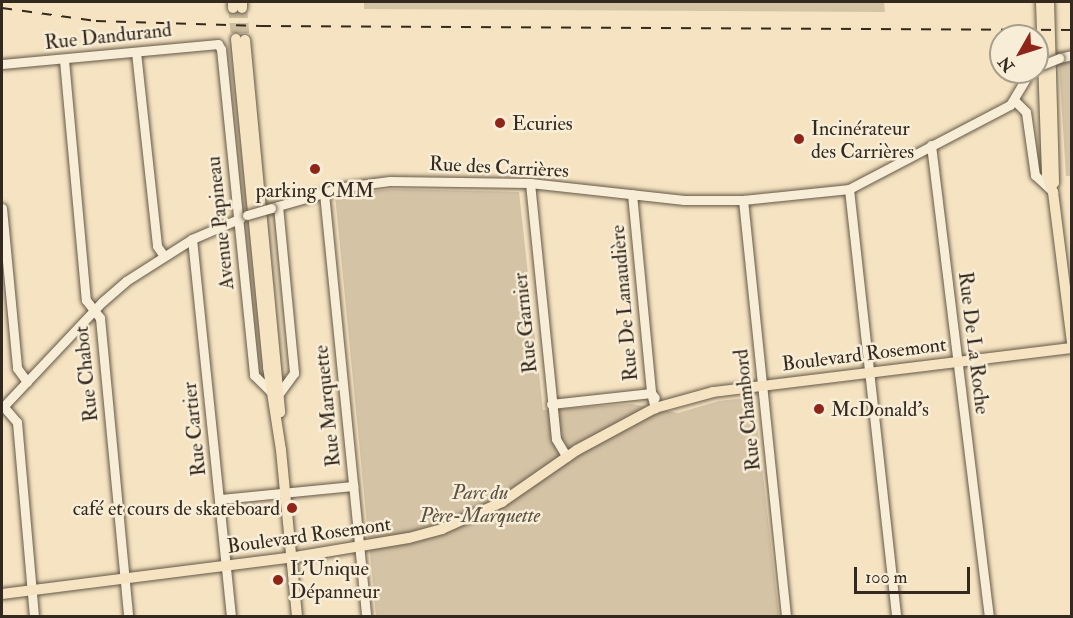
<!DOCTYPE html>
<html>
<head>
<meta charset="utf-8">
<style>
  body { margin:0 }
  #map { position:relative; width:1073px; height:618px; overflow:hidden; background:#f5e3c1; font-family:"IM FELL Double Pica",serif }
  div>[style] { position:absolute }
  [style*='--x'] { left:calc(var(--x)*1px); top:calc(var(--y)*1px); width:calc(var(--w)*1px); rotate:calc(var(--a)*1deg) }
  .green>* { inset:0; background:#d4c3a5 }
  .major-tunnel>* { height:10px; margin-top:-5px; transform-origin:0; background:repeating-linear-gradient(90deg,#cebea0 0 10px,transparent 0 15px) }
  .roads { filter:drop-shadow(0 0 2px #645847) drop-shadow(0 0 2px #645847) }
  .minor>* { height:9px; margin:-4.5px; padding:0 4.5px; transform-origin:4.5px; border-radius:4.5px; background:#f8edd7 }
  .major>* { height:10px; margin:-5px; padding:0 5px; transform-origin:5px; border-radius:5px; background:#f5e3c1 }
  .rail>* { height:2px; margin-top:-1px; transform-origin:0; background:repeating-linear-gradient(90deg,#34291e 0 10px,transparent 0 20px) }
  .bridges { filter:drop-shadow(0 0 2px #645847) drop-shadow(0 0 2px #645847) }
  .minor-bridge>* { height:9px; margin:-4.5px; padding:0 4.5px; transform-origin:4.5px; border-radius:4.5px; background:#f8edd7 }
  .dots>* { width:16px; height:16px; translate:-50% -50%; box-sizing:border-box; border:3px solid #f8edd7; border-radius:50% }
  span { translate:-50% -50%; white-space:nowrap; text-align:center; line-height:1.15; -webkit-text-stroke:5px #f8edd7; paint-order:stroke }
  .street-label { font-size:20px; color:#34291e }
  .poi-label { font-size:20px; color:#34291e }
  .left { translate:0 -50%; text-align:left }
  .right { translate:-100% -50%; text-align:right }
  .park-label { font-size:20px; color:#5c5040; font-style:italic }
  .frame { position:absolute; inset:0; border:3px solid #34291e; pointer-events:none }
  .north { position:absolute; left:989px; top:24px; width:60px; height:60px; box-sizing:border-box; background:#f8edd7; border:2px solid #aa9f8d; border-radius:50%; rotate:231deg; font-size:16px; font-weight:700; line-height:24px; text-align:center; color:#34291e }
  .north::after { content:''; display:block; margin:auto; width:21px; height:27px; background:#8f2418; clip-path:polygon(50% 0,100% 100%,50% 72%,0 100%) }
  .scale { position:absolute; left:854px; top:567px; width:116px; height:27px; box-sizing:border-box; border:3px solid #34291e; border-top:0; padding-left:8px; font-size:18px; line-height:21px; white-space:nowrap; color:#34291e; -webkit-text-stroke:4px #f8edd7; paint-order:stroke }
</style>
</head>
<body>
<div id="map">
  <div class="green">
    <div style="clip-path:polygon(364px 2px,884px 2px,885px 12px,364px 9px)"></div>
    <div style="clip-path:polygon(1071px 61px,1072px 176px,1066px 176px,1059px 64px)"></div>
    <div style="clip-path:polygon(393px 189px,519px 192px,543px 410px,632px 404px,678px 413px,719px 401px,754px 397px,779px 616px,376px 616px,335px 195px)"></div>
  </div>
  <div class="major-tunnel">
    <div style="--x:233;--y:8;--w:31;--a:84"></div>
    <div style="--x:242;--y:8;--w:32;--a:85"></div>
  </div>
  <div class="roads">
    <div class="minor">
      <div style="--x:136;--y:52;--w:195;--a:83.8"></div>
      <div style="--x:157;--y:246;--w:12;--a:55"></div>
      <div style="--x:1059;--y:58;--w:13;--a:-13"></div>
      <div style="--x:64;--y:60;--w:241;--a:84.8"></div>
      <div style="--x:86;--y:300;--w:23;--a:52"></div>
      <div style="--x:100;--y:318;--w:299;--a:84.6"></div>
      <div style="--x:2;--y:64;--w:217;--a:-5.3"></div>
      <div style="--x:218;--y:44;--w:6;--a:59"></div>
      <div style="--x:221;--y:49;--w:328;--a:84.2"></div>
      <div style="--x:254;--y:375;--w:25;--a:45"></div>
      <div style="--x:1014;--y:100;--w:17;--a:45"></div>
      <div style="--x:1026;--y:112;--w:64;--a:81.9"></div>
      <div style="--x:1035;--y:175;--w:25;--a:43"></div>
      <div style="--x:931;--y:145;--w:475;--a:83"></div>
      <div style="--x:530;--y:183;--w:257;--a:84.2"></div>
      <div style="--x:556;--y:439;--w:21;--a:59"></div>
      <div style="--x:849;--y:189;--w:430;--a:83.7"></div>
      <div style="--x:324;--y:193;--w:425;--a:84.3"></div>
      <div style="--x:632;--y:194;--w:200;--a:84.5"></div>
      <div style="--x:651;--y:393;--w:16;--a:75"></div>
      <div style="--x:743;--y:200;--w:418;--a:84.1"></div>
      <div style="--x:278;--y:206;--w:168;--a:84.5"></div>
      <div style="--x:294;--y:373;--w:24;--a:126"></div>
      <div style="--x:2;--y:208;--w:161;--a:84.6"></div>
      <div style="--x:17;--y:368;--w:17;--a:54"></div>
      <div style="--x:271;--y:208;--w:76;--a:-16"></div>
      <div style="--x:344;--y:187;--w:46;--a:-7.4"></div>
      <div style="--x:390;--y:181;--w:140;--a:0.8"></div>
      <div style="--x:530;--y:183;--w:155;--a:6.3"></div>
      <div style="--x:684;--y:200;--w:59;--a:0"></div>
      <div style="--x:743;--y:200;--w:107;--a:-5.9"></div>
      <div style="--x:849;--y:189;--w:182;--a:-27.6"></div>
      <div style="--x:1010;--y:105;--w:39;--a:-59"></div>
      <div style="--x:192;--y:239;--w:379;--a:84.1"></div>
      <div style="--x:551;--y:404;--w:101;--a:-6.3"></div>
      <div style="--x:651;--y:393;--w:6;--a:51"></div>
      <div style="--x:3;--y:406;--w:21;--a:49"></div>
      <div style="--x:17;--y:422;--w:195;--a:85"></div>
      <div style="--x:2;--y:408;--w:146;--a:-46.7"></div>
      <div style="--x:102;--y:302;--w:32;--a:-41"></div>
      <div style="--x:126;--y:281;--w:78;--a:-32.5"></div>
      <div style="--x:192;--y:239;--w:53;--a:-23.2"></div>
      <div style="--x:220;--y:499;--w:134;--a:-5.6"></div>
    </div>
    <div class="major">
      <div style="--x:233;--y:2;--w:6;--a:90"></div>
      <div style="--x:242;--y:2;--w:6;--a:90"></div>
      <div style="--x:1041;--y:2;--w:173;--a:88"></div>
      <div style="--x:1047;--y:175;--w:18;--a:71"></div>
      <div style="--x:1053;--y:192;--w:152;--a:82.8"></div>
      <div style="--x:1049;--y:2;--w:181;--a:88.4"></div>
      <div style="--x:236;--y:39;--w:330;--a:84.4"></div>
      <div style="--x:268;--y:367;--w:84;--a:81.1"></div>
      <div style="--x:281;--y:450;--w:167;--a:84.5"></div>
      <div style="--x:245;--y:40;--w:374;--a:84.6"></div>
      <div style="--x:2;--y:594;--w:301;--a:-7.2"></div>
      <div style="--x:301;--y:556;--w:109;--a:-9.5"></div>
      <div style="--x:409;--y:538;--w:34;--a:-15"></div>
      <div style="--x:442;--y:529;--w:66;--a:-24.2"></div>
      <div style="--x:502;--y:502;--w:91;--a:-34.7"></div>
      <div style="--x:577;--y:450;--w:89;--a:-28.3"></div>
      <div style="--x:655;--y:408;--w:60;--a:-15.4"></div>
      <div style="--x:713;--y:392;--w:362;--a:-7"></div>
    </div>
  </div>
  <div class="rail">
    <div style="--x:2;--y:8;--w:95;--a:7.9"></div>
    <div style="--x:96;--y:21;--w:165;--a:1.7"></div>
    <div style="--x:261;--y:26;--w:811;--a:0.28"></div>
  </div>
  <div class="bridges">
    <div class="minor-bridge">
      <div style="--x:1037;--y:67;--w:24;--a:-22"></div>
      <div style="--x:247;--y:215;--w:25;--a:-16"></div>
    </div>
  </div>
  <div class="dots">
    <div style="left:500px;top:123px;background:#8f2418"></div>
    <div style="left:799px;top:139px;background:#8f2418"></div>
    <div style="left:315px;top:169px;background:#8f2418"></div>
    <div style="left:819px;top:409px;background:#8f2418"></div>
    <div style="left:292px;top:508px;background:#8f2418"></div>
    <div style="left:278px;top:580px;background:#8f2418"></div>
  </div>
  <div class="street-label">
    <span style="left:108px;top:36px;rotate:-6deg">Rue Dandurand</span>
    <span style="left:499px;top:167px;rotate:3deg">Rue des Carrières</span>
    <span style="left:220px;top:223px;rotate:-96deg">Avenue Papineau</span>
    <span style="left:624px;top:303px;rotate:-95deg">Rue De Lanaudière</span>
    <span style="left:525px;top:323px;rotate:-96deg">Rue Garnier</span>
    <span style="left:974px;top:343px;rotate:83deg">Rue De La Roche</span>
    <span style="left:864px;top:354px;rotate:-7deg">Boulevard Rosemont</span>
    <span style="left:86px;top:374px;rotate:-96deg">Rue Chabot</span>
    <span style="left:327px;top:406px;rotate:-96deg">Rue Marquette</span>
    <span style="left:747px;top:410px;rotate:-96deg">Rue Chambord</span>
    <span style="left:194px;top:429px;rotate:-96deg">Rue Cartier</span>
    <span style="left:309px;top:535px;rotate:-8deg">Boulevard Rosemont</span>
  </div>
  <div class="poi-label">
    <span class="left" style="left:512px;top:123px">Ecuries</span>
    <span class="left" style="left:811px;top:140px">Incinérateur<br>des Carrières</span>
    <span style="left:315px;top:190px">parking CMM</span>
    <span class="left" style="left:831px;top:409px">McDonald's</span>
    <span class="right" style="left:280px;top:508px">café et cours de skateboard</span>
    <span class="left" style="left:290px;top:580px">L'Unique<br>Dépanneur</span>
  </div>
  <div class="park-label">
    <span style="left:480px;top:504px">Parc du<br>Père-Marquette</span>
  </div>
  <div class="frame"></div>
  <div class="north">N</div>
  <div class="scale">100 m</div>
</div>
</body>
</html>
